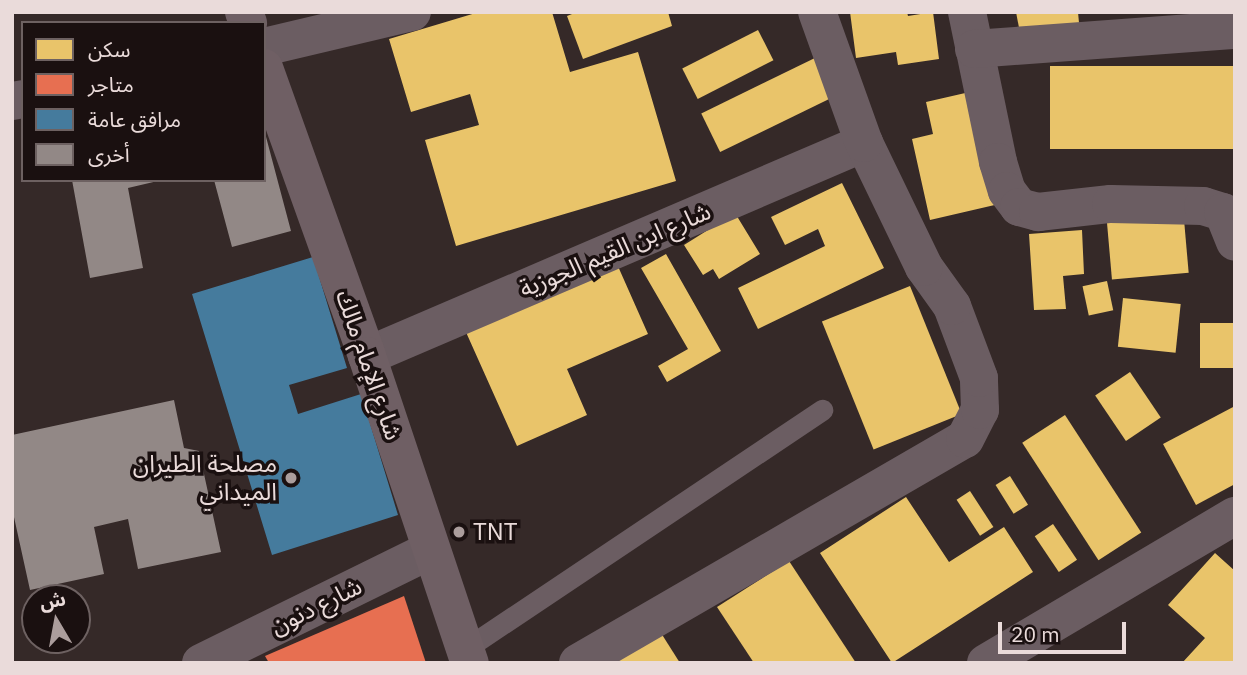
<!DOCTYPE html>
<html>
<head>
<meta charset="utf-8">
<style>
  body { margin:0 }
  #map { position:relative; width:1247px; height:675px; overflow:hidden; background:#352928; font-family:"IBM Plex Sans","Noto Sans Arabic",sans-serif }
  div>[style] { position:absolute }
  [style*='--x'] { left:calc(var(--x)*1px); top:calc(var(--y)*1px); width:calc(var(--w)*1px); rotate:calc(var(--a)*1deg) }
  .homes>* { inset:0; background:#e9c46a; transform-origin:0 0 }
  .shops>* { inset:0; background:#e76f51 }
  .public>* { inset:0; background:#457b9d }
  .building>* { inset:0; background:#928886 }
  .lane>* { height:21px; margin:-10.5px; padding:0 10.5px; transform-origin:10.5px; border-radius:10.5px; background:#6b5d62 }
  .street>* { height:38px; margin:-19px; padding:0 19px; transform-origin:19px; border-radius:19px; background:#6b5d62 }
  .secondary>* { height:38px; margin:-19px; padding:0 19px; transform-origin:19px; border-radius:19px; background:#6f5f64 }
  .dots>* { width:19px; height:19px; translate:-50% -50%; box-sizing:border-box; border:4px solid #1a1010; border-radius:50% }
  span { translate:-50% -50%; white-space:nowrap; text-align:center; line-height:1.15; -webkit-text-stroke:7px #1a1010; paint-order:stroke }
  .street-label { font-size:24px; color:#eadbda }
  .poi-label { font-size:24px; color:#eadbda }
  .right { translate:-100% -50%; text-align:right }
  .left { translate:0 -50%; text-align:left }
  .frame { position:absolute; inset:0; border:14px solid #eadbda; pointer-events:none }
  .legend { position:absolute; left:21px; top:21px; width:245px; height:161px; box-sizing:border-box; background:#1a1010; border:2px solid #6d6161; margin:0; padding:9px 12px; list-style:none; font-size:21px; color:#eadbda }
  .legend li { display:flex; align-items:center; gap:14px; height:35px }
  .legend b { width:35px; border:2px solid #6d6161 }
  .north { position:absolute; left:21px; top:584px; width:70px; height:70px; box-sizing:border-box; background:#1a1010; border:2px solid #6d6161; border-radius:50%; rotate:350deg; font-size:19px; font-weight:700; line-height:28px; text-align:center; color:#eadbda }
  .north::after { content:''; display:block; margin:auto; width:24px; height:32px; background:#ab9d9c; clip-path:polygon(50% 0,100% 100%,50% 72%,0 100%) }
  .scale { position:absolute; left:998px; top:622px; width:128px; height:32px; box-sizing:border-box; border:4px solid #eadbda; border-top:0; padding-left:9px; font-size:21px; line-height:24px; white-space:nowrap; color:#eadbda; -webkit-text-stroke:5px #1a1010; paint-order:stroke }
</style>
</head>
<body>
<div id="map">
  <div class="homes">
    <div style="clip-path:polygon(479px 12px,552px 12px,570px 72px,638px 52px,676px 181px,456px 246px,425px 140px,479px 125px,470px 94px,411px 112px,389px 39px)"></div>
    <div style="clip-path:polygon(577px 12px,668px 12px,672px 26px,583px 59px,567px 16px)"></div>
    <div style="clip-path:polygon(850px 12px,907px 12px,908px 16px,933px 12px,939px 59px,898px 65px,896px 52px,856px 58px)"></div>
    <div style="clip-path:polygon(1016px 12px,1078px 12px,1079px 23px,1020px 33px)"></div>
    <div style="left:758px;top:30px;width:34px;height:85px;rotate:63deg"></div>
    <div style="left:819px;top:56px;width:43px;height:131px;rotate:64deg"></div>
    <div style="left:1235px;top:66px;width:83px;height:185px;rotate:90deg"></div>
    <div style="clip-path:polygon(974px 91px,999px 204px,930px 220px,912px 139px,933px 134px,926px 102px)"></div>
    <div style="clip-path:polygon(842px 183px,884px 268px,758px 329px,738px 288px,825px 246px,818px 229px,785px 245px,771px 217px)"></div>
    <div style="left:1183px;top:208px;width:65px;height:77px;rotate:85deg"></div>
    <div style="clip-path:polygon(735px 213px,760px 254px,719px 279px,713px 269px,703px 275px,684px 245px)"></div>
    <div style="clip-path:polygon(1082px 230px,1084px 274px,1063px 276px,1066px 309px,1034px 310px,1029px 234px)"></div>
    <div style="clip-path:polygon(666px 254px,721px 351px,667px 382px,658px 366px,688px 349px,641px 268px)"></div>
    <div style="clip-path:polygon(613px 255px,648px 334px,567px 369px,587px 415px,517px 446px,461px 321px)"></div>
    <div style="left:1107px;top:281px;width:30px;height:25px;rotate:78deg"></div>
    <div style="left:910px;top:286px;width:138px;height:95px;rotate:68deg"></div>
    <div style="left:1123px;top:298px;width:58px;height:49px;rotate:6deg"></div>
    <div style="left:1200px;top:323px;width:35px;height:45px"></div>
    <div style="left:1130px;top:372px;width:55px;height:42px;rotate:56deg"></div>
    <div style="clip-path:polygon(1235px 406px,1235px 484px,1196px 505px,1163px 444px)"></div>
    <div style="left:1065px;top:415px;width:140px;height:51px;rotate:57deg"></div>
    <div style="left:1010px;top:476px;width:34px;height:17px;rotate:58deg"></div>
    <div style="left:970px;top:491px;width:43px;height:16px;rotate:57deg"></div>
    <div style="clip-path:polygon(906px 497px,949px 562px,1004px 527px,1033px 572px,892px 663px,820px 553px)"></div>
    <div style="left:1053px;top:524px;width:43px;height:22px;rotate:56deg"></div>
    <div style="clip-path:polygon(1215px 553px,1235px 571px,1235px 663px,1182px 663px,1205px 638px,1168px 605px)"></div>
    <div style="clip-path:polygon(789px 561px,856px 663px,754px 663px,717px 607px)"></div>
    <div style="clip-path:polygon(661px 633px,680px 663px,615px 663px)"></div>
  </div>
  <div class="shops">
    <div style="clip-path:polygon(404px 596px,426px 663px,269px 663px,265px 656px)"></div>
  </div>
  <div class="public">
    <div style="clip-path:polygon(313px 257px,347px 368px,289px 385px,298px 414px,361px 394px,398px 515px,272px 555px,192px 294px)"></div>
  </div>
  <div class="building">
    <div style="clip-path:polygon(265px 133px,291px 231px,232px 247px,214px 180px,264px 180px)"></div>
    <div style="clip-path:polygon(72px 180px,162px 180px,128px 188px,143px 268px,90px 278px)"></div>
    <div style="clip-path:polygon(174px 400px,184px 448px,199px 451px,221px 552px,138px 569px,128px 519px,94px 527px,104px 574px,30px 590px,12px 508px,12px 435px)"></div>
  </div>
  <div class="lane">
    <div style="--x:465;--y:649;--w:430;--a:-33.8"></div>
  </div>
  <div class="street">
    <div style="--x:967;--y:12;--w:153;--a:78.3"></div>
    <div style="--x:998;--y:162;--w:30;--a:73"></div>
    <div style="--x:1007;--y:191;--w:20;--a:53"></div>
    <div style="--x:1019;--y:207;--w:20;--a:15"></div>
    <div style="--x:1038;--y:212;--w:73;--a:-6.3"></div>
    <div style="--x:1111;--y:204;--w:92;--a:1.2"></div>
    <div style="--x:1203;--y:206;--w:21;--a:17"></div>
    <div style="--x:1223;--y:212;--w:32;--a:68"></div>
    <div style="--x:264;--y:47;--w:152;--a:-13.3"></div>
    <div style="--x:974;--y:49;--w:262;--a:-4.2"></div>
    <div style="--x:12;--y:101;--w:11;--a:-10"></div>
    <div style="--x:367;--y:356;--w:541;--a:-23.2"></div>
    <div style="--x:201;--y:663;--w:256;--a:-26.2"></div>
    <div style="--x:578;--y:663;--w:447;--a:-30.1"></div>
    <div style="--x:965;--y:439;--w:33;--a:-63"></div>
    <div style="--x:980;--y:410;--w:32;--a:-92"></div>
    <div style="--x:979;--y:378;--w:77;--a:-110.6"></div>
    <div style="--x:952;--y:306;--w:48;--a:-125.7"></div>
    <div style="--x:924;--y:267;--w:138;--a:-115.8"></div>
    <div style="--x:864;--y:143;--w:139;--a:-109.7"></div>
    <div style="--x:986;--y:663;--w:289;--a:-30.6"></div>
  </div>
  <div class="secondary">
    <div style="--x:244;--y:12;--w:12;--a:70"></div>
    <div style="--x:264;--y:68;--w:306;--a:70.3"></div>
    <div style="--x:367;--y:356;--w:324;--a:71.5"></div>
  </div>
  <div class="dots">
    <div style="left:291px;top:478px;background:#ab9d9c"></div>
    <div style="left:459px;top:532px;background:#ab9d9c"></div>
  </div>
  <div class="street-label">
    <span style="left:615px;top:250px;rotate:-23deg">شارع ابن القيم الجوزية</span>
    <span style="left:369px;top:365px;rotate:71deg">شارع الإمام مالك</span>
    <span style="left:316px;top:606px;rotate:-26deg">شارع دنون</span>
  </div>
  <div class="poi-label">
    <span class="right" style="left:277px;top:478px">مصلحة الطيران<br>الميداني</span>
    <span class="left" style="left:473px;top:532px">TNT</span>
  </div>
  <div class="frame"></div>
  <ul class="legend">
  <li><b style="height:19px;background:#e9c46a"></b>سكن</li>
  <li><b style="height:19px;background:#e76f51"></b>متاجر</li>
  <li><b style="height:19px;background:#457b9d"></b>مرافق عامة</li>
  <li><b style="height:19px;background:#928886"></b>أخرى</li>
  </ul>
  <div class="north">ش</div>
  <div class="scale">20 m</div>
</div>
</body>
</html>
